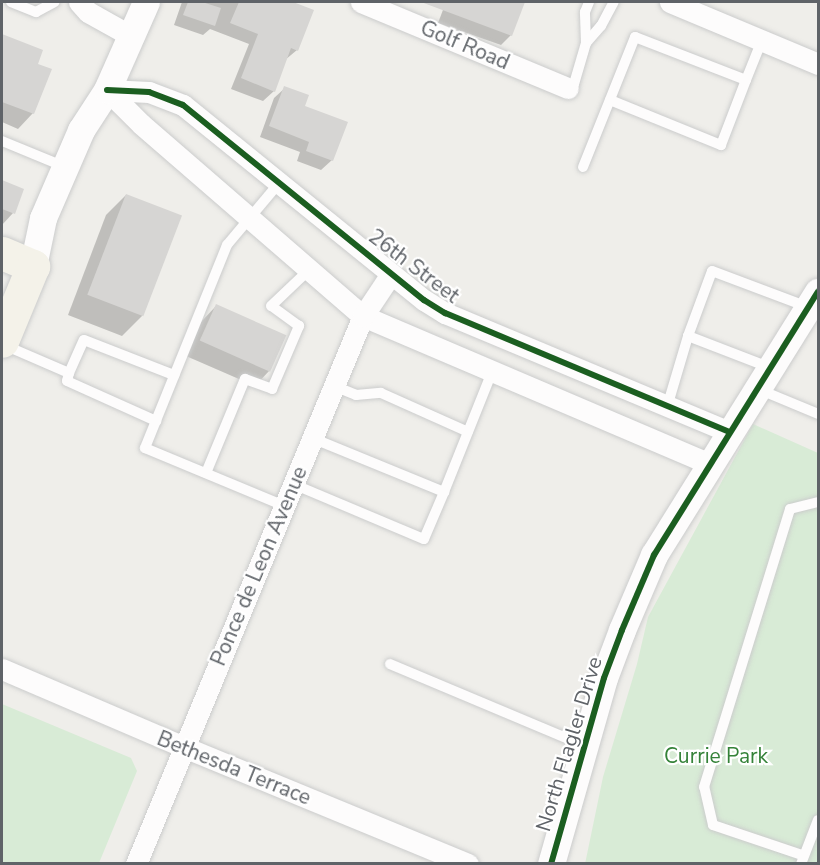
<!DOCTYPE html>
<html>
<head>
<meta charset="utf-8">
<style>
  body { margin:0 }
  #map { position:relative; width:820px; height:865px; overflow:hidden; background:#efeeea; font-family:"Nunito Sans",sans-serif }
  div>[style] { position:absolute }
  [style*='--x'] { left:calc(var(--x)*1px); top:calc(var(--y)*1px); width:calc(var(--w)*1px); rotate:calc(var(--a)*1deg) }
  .green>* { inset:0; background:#d8ebd6 }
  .shadow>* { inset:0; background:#0003 }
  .building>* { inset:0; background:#d6d5d3; transform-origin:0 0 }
  .roads { filter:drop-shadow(0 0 2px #cbcccc) drop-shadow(0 0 2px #cbcccc) }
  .service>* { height:10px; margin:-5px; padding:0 5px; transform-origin:5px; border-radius:5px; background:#fdfcfc }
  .minor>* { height:21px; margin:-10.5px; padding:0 10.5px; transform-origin:10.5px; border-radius:10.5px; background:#fdfcfc }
  .tertiary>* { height:27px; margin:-13.5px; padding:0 13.5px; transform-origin:13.5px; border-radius:13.5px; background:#fdfcfc }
  .primary>* { height:33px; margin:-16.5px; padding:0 16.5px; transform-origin:16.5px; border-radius:16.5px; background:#f4f2e9 }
  .cycleway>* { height:6px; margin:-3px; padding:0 3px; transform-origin:3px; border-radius:3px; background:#1b5e20 }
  span { translate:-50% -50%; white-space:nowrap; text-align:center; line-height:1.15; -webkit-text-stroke:4.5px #fff; paint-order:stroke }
  .street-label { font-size:21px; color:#5f6368 }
  .park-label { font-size:21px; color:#348238 }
  .frame { position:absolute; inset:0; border:3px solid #5f6368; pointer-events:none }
</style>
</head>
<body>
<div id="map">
  <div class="green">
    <div style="clip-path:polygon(753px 424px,818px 453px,818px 863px,585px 864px,603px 777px,637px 664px,648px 617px)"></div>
    <div style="clip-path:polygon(2px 704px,131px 758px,137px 771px,99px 863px,2px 863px)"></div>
  </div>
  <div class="shadow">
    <div style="clip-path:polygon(182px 2px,291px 2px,312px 10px,297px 50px,285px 60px,274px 91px,263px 101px,231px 89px,249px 44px,210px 29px,203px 35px,174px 25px)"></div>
    <div style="clip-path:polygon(446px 2px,524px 2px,511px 35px,501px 45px,438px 23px)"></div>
    <div style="clip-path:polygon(2px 35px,41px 51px,36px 64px,33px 113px,18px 129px,2px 122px)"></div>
    <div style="clip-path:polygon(285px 88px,303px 107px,332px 160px,321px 170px,297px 161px,300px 152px,260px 137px,274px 98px)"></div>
    <div style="clip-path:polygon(2px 182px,22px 190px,13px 213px,2px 225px)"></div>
    <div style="clip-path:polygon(126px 195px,142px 316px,122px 336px,68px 315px,106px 215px)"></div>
    <div style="clip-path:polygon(216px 306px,270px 370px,255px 386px,186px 356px,201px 322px)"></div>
  </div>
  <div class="building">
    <div style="clip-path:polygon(188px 2px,202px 2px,221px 8px,215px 26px,183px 15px)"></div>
    <div style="clip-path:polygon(239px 2px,293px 2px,314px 10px,298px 51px,291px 48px,275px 92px,241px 78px,258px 34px,230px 23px)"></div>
    <div style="clip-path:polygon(421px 2px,525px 2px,512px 36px)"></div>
    <div style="clip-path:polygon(2px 34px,43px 50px,38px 64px,52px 69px,34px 114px,2px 102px)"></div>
    <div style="clip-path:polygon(284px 86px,309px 95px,305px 106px,348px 122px,333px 161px,306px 151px,309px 142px,269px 126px)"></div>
    <div style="clip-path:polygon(2px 180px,24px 189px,15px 214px,2px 209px)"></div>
    <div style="left:126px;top:194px;width:60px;height:108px;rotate:21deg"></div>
    <div style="left:216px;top:304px;width:77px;height:40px;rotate:24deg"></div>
  </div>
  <div class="roads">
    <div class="service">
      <div style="--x:11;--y:2;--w:27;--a:22"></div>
      <div style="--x:36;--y:12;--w:21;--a:-28"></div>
      <div style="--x:586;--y:43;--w:23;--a:-49"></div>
      <div style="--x:601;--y:26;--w:27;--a:-62"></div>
      <div style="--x:568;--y:88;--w:7;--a:-34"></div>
      <div style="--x:574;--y:84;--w:43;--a:-73.7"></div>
      <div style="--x:586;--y:43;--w:31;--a:-92"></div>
      <div style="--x:585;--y:12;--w:11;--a:-68"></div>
      <div style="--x:610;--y:100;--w:120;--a:22.1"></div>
      <div style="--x:721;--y:145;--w:70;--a:-69"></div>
      <div style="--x:2;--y:141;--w:68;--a:22.4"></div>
      <div style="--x:583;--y:167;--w:140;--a:-68.2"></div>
      <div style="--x:635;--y:37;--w:119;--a:21.2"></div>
      <div style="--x:746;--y:80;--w:43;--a:-68.2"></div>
      <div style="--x:279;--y:183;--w:81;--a:130"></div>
      <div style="--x:227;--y:245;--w:219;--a:112"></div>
      <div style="--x:145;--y:448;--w:151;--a:22.6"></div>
      <div style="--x:4;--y:345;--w:71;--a:23.3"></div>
      <div style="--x:69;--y:373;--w:36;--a:-66"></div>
      <div style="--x:84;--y:340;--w:97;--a:21.3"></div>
      <div style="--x:771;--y:368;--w:89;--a:-158.9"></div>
      <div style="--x:688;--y:336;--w:69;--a:-69.7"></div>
      <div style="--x:712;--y:271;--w:103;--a:20.6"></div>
      <div style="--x:69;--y:373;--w:8;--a:104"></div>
      <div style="--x:67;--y:381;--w:98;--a:24.2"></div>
      <div style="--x:334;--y:386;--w:24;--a:22"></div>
      <div style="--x:356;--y:395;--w:25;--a:-5"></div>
      <div style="--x:381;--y:393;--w:95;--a:24.1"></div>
      <div style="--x:758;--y:389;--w:65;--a:22.6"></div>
      <div style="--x:667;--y:407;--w:74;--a:-73.5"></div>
      <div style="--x:312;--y:438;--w:143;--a:22.2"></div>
      <div style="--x:444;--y:492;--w:129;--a:-68.2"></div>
      <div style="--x:206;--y:473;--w:102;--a:-67.5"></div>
      <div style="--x:245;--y:379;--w:29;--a:20"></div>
      <div style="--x:272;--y:389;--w:69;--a:-66.8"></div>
      <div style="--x:299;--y:326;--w:34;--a:-144"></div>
      <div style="--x:271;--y:306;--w:52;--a:-43.5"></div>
      <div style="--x:293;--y:484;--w:142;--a:22.8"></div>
      <div style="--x:424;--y:539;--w:51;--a:-66.9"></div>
      <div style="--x:390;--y:664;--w:209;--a:22.8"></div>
      <div style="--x:802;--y:855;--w:94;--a:-161.4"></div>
      <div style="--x:713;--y:825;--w:39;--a:-103"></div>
      <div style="--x:704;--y:787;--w:291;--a:-72.8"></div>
      <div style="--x:790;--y:509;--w:29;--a:-14"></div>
      <div style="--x:801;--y:864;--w:47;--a:-68.9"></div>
    </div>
    <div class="minor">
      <div style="--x:79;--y:2;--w:13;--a:48"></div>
      <div style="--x:88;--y:12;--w:49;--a:29.2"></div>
      <div style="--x:361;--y:2;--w:224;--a:22.6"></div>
      <div style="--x:670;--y:2;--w:160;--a:22.7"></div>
      <div style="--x:107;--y:90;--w:42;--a:2.7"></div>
      <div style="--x:149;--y:92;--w:36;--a:21"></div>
      <div style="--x:183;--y:105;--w:310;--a:39"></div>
      <div style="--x:424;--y:300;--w:25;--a:32"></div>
      <div style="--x:445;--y:313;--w:308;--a:22.7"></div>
      <div style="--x:107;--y:90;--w:48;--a:45"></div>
      <div style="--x:141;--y:124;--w:294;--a:40.9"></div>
      <div style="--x:363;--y:316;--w:377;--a:23.1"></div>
      <div style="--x:2;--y:669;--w:198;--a:23.2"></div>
      <div style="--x:184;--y:747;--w:307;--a:22.4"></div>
      <div style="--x:136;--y:864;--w:593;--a:-67.5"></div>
      <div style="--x:363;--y:316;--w:50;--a:-56.3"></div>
    </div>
    <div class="tertiary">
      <div style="--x:33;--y:266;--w:49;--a:-78.2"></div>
      <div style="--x:43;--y:218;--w:96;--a:-66.6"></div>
      <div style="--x:81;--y:130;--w:48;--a:-57"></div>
      <div style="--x:107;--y:90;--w:96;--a:-66.1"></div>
      <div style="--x:551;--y:864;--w:193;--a:-74.1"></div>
      <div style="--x:604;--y:678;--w:51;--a:-69.4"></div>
      <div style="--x:622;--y:630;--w:82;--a:-66.9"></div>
      <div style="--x:654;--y:555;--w:310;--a:-58.1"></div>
    </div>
    <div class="primary">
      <div style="--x:2;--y:253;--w:34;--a:23"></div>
      <div style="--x:33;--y:266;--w:81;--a:112.5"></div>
    </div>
  </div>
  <div class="cycleway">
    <div style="--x:107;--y:90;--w:42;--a:2.7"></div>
    <div style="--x:149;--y:92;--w:36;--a:21"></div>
    <div style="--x:183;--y:105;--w:310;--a:39"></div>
    <div style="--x:424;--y:300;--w:25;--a:32"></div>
    <div style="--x:445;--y:313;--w:308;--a:22.7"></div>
    <div style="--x:551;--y:864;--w:193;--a:-74.1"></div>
    <div style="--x:604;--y:678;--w:51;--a:-69.4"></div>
    <div style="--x:622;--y:630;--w:82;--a:-66.9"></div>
    <div style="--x:654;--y:555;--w:310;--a:-58.1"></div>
  </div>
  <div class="street-label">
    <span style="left:465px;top:45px;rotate:23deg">Golf Road</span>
    <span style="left:414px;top:266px;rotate:37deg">26th Street</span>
    <span style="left:259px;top:566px;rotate:-67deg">Ponce de Leon Avenue</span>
    <span style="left:569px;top:744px;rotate:-73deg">North Flagler Drive</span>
    <span style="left:234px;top:768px;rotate:22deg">Bethesda Terrace</span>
  </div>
  <div class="park-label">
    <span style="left:716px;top:756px">Currie Park</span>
  </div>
  <div class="frame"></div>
</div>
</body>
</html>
